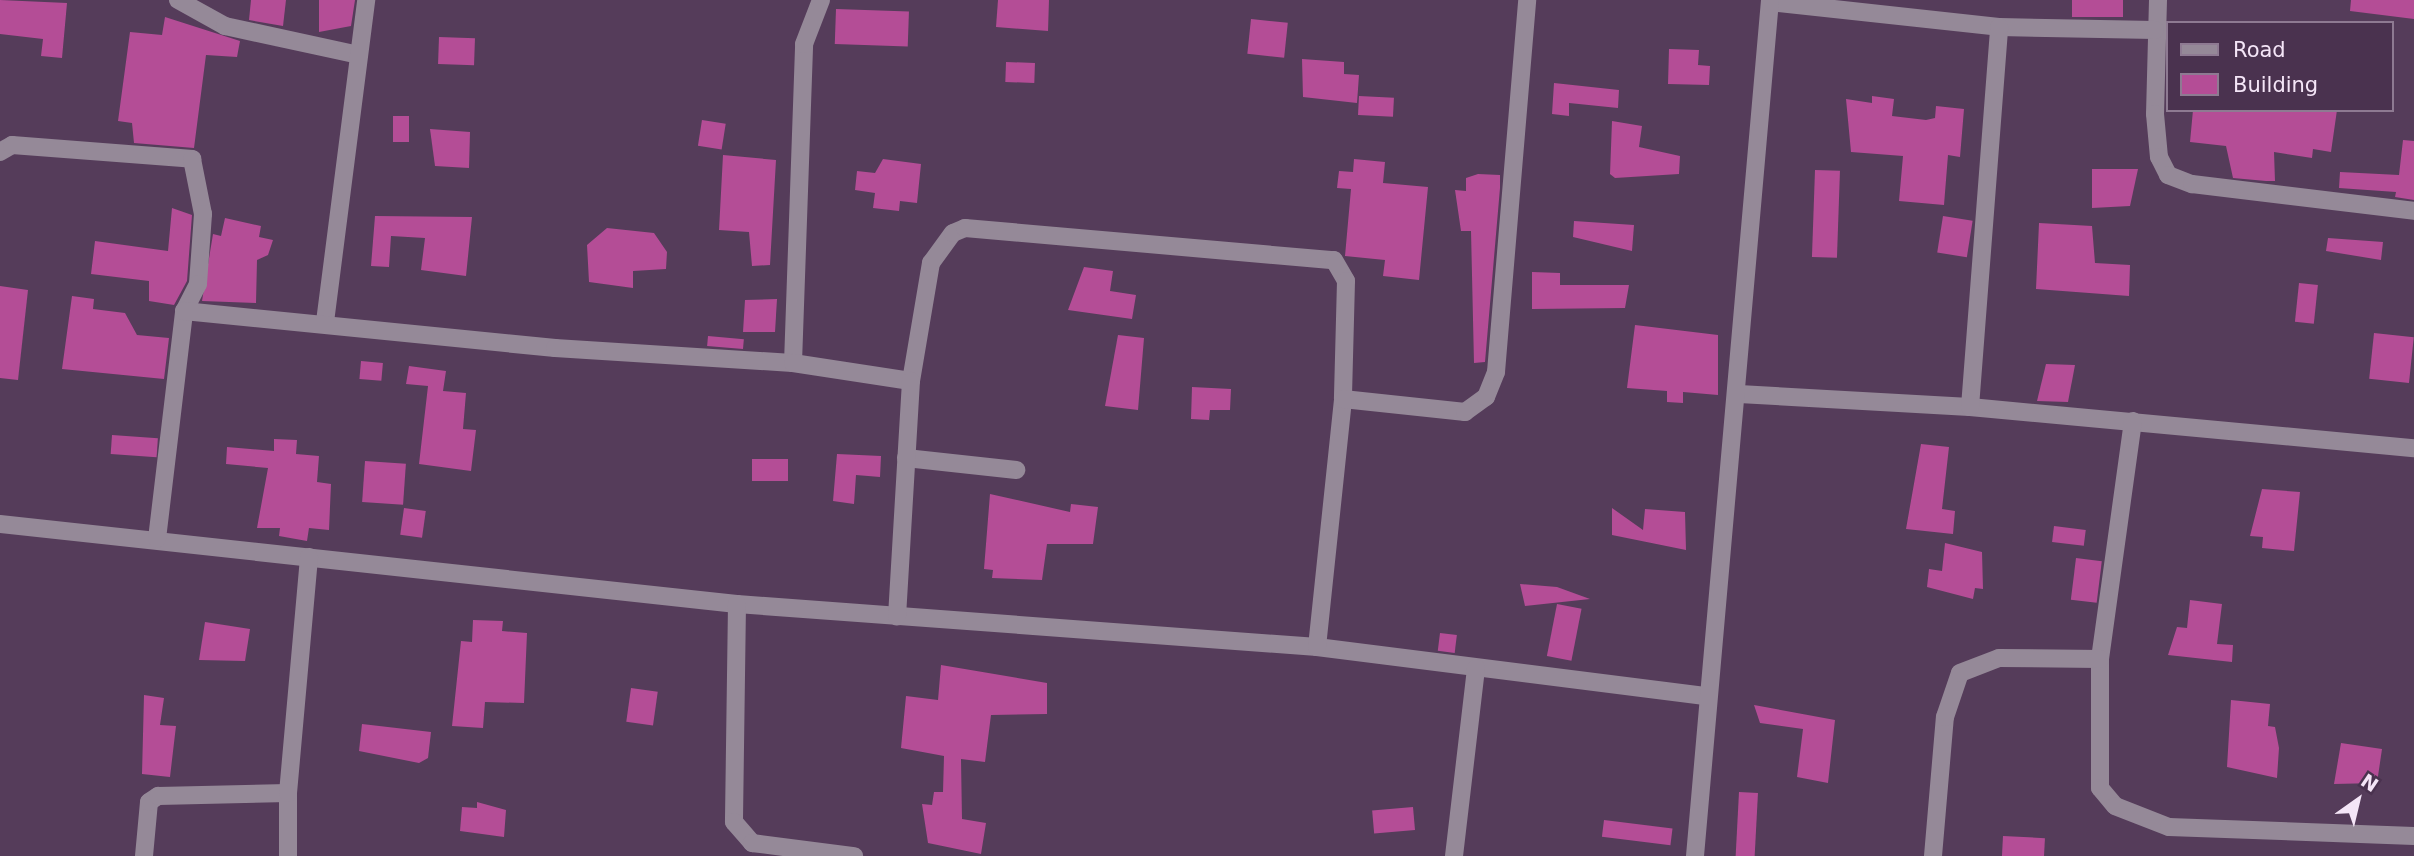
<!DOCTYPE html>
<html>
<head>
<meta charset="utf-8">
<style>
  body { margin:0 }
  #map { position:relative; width:2414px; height:856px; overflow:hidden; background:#553c5a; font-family:"DejaVu Sans",sans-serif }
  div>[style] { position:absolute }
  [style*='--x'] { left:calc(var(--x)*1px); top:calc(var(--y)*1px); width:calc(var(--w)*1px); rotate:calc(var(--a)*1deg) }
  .building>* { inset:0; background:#b44d96; transform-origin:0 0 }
  .minor>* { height:18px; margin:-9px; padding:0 9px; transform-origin:9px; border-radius:9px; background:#958998 }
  span { translate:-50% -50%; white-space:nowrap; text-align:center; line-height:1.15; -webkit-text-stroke:5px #4a324f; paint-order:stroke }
  .legend { position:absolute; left:2166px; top:21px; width:228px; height:91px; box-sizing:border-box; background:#4a324f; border:2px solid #8e7a92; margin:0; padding:9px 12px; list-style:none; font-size:21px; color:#f4e5f7 }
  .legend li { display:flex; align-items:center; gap:14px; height:35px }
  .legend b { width:35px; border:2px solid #8e7a92 }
  .north { position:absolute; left:2323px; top:765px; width:70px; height:70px; -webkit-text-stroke:5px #4a324f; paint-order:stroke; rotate:34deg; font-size:19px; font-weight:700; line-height:28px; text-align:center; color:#f4e5f7 }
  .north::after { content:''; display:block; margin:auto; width:24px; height:32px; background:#f4e5f7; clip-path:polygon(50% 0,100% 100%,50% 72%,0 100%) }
</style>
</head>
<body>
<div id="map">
  <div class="building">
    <div style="clip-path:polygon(0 0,67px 3px,62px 58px,41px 56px,43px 39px,0 34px)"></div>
    <div style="clip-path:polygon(251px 0,286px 0,283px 26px,249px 20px)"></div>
    <div style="clip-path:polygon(319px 0,355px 0,351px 26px,319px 32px)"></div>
    <div style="clip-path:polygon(998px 0,1049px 0,1048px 31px,996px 27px)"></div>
    <div style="left:2072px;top:0;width:51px;height:17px"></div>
    <div style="clip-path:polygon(2351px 0,2414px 0,2414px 19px,2350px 11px)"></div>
    <div style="left:836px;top:9px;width:73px;height:35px;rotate:2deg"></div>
    <div style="clip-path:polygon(165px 17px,240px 41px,237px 57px,206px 55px,194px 148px,134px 143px,132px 123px,118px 121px,130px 32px,162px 35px)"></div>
    <div style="left:1251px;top:19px;width:37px;height:35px;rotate:6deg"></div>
    <div style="left:439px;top:37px;width:36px;height:27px;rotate:2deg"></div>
    <div style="clip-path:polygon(1669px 49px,1699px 50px,1698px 65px,1710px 66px,1709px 85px,1668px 84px)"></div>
    <div style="clip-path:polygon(1302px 59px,1344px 62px,1344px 74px,1359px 75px,1357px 103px,1303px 97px)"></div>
    <div style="left:1006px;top:62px;width:29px;height:20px;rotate:2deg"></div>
    <div style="clip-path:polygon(1554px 83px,1619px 90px,1618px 108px,1569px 103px,1569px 116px,1552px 114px)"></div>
    <div style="left:1359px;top:96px;width:35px;height:19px;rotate:3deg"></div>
    <div style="clip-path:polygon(1872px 96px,1894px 99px,1892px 116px,1926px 120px,1935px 118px,1936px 106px,1964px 109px,1960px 157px,1948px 155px,1944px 205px,1899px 201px,1903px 156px,1851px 152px,1846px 99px,1872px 103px)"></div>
    <div style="clip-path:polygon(2193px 110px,2337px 110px,2331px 152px,2313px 149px,2312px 158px,2274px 152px,2275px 181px,2266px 181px,2233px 178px,2226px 146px,2190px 142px)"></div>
    <div style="left:393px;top:116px;width:16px;height:26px"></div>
    <div style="left:702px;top:120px;width:24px;height:26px;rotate:9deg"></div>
    <div style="clip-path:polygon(1612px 121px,1642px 126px,1639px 147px,1680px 156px,1679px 174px,1615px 178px,1610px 174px)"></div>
    <div style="clip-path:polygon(430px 129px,470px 132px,469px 168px,435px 166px)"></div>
    <div style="clip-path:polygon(2403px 140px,2414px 141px,2414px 200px,2395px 197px,2396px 192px,2339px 188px,2340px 172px,2399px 175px)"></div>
    <div style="clip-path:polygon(723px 155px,776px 160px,770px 265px,752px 266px,749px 232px,719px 230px)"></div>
    <div style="clip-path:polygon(883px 159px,921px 164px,917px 203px,900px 201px,899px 211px,873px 208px,875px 193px,855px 190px,857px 171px,875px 173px)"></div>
    <div style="clip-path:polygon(1354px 159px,1385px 162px,1383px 183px,1428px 187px,1419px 280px,1383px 276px,1385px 260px,1345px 256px,1351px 189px,1337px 188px,1339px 171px,1353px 172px)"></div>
    <div style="clip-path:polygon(2092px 169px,2138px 169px,2130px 206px,2092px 208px)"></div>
    <div style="left:1815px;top:170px;width:25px;height:87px;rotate:2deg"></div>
    <div style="clip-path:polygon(1478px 174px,1500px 175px,1500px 188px,1485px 362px,1474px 363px,1471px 231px,1461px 231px,1455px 190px,1466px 191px,1466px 178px)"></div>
    <div style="clip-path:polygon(172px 208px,192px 215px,187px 281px,174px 305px,149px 301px,149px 281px,91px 274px,95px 241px,168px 251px)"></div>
    <div style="clip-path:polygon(375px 216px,472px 217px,466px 276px,421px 270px,425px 238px,391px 236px,389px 267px,371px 266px)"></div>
    <div style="left:1943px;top:216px;width:30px;height:37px;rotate:9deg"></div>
    <div style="clip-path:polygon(225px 218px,261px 226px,259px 237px,273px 240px,268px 255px,257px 260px,256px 303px,202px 301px,213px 234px,221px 236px)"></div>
    <div style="clip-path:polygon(1574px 221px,1634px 225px,1632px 251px,1573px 237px)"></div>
    <div style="clip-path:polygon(2039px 223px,2092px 226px,2095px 263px,2130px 265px,2129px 296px,2036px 289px)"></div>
    <div style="clip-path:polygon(607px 228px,654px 233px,667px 252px,666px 269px,633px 271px,633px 288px,589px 282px,587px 245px)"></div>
    <div style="clip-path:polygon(2328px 238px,2383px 242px,2381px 260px,2326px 251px)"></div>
    <div style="clip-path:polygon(1084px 267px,1113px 271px,1110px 291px,1136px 295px,1132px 319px,1068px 310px)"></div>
    <div style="clip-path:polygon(1532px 272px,1560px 273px,1560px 285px,1629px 285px,1625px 308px,1532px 309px)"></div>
    <div style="left:2299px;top:283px;width:19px;height:39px;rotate:6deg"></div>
    <div style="clip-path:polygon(0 286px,28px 290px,18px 380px,0 378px)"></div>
    <div style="clip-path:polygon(72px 296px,94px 299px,93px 309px,125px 313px,137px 335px,169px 338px,164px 379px,62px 369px)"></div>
    <div style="clip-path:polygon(777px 299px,775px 332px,743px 332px,745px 300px)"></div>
    <div style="clip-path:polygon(1635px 325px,1718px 335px,1718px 395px,1683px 392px,1683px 403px,1667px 402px,1667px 391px,1627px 388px)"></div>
    <div style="left:2374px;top:333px;width:40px;height:46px;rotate:6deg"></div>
    <div style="clip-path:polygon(1118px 335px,1144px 338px,1138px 410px,1105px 406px)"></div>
    <div style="left:708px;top:336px;width:36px;height:10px;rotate:5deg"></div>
    <div style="left:361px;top:361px;width:22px;height:18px;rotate:5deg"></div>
    <div style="clip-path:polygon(2046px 364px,2075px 365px,2068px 402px,2037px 401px)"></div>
    <div style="clip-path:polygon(409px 366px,446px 371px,443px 391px,466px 393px,463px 429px,476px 430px,471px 471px,419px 464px,428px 386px,406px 384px)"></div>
    <div style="clip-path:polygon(1192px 387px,1231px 389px,1230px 410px,1210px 410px,1209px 420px,1191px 419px)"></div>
    <div style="left:112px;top:435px;width:46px;height:19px;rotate:4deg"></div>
    <div style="clip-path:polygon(274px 439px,297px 440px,296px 454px,319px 456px,317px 482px,331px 484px,329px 530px,309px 528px,307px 541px,279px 536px,280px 528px,257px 528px,268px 468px,226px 464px,227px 447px,274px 451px)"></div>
    <div style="clip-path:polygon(1921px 444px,1949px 447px,1942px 509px,1955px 511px,1953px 534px,1906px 529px)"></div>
    <div style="clip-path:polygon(837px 454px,881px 456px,880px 477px,856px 475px,854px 504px,833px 501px)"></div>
    <div style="left:752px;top:459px;width:36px;height:22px"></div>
    <div style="left:365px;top:461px;width:41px;height:41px;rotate:4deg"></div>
    <div style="clip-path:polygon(2262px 489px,2300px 492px,2294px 551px,2262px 548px,2263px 537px,2250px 536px)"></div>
    <div style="clip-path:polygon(990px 494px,1070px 512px,1071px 504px,1098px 507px,1093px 544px,1047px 544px,1042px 580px,992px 578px,993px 570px,984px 569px)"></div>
    <div style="left:404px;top:508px;width:22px;height:27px;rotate:8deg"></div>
    <div style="clip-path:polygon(1612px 508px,1643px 530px,1645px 509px,1685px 512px,1686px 550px,1612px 535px)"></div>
    <div style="left:2054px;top:526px;width:32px;height:16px;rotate:7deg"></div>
    <div style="clip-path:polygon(1945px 543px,1982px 552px,1983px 589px,1975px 588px,1973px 599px,1927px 587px,1929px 569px,1942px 571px)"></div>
    <div style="left:2076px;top:558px;width:26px;height:42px;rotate:7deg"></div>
    <div style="clip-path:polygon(1520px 584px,1557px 587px,1590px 599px,1525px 606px)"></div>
    <div style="clip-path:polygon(2190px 600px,2222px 604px,2217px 644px,2233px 645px,2232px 662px,2168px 655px,2177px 627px,2187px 628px)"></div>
    <div style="left:1557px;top:604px;width:25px;height:53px;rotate:11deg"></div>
    <div style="clip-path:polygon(473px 620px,503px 621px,502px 631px,527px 633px,524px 703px,485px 702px,483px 728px,452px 726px,461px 641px,472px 642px)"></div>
    <div style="clip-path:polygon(205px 622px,250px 629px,245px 661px,199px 660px)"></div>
    <div style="left:1440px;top:633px;width:17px;height:18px;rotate:7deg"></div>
    <div style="clip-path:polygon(941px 665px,1047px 683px,1047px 714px,991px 715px,985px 762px,961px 759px,962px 819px,986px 823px,981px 854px,928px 843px,922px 804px,932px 805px,934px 792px,943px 792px,944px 756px,901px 748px,906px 696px,938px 700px)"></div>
    <div style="left:631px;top:688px;width:27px;height:34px;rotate:8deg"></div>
    <div style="clip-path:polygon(144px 695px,164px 698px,160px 725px,176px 726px,170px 777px,142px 774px)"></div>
    <div style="clip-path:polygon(2231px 700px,2270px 704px,2268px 726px,2275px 727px,2279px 748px,2277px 778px,2227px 767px)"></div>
    <div style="clip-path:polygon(1754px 705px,1835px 720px,1828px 783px,1797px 777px,1803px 729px,1760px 723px)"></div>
    <div style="clip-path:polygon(362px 724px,431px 732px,428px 758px,419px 763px,359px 751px)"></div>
    <div style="clip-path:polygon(2341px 743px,2382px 749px,2377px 783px,2334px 784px)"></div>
    <div style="left:1739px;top:792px;width:19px;height:64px;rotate:3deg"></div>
    <div style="clip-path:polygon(477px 802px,506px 810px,504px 837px,460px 831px,462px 807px,477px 808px)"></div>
    <div style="left:1413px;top:807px;width:23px;height:41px;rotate:85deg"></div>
    <div style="left:1604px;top:820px;width:69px;height:17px;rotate:7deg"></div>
    <div style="left:2003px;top:836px;width:42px;height:20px;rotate:3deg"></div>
  </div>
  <div class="minor">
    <div style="--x:178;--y:0;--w:54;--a:29"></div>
    <div style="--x:225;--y:26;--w:137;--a:12.2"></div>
    <div style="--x:2158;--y:0;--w:114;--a:91.5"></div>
    <div style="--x:2155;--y:114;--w:43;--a:84.7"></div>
    <div style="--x:2159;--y:157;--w:20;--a:63"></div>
    <div style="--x:2168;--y:175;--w:26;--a:21"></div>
    <div style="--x:2192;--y:184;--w:224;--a:6.9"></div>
    <div style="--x:1770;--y:2;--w:230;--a:6.2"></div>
    <div style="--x:1999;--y:27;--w:156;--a:1.1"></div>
    <div style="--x:0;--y:152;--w:14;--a:-30"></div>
    <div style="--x:12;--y:145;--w:181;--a:4.4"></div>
    <div style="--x:192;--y:159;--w:56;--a:78.7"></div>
    <div style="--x:203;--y:214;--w:70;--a:94.1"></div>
    <div style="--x:198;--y:284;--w:30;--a:117"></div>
    <div style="--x:325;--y:322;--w:325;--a:-82.7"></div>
    <div style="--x:793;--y:363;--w:319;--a:-88"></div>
    <div style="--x:804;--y:44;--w:47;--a:-68.9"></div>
    <div style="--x:911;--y:381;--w:120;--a:-80.4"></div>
    <div style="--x:931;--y:263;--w:37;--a:-54"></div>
    <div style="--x:953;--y:233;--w:13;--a:-23"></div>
    <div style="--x:965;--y:228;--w:370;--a:5"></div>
    <div style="--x:1334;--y:260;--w:24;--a:60"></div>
    <div style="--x:1346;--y:281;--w:118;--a:91.5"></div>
    <div style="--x:1739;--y:394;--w:231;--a:3.2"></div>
    <div style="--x:1970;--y:407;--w:446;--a:5.3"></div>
    <div style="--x:1970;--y:407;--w:381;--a:-85.6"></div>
    <div style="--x:2133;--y:421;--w:240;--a:97.9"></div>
    <div style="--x:2100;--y:659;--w:129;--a:90"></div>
    <div style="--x:2100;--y:788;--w:23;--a:50"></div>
    <div style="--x:2115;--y:806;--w:58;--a:21.3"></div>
    <div style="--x:2169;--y:827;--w:245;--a:2.1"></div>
    <div style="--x:906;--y:458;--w:111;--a:6.2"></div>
    <div style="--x:0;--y:524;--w:741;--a:6.2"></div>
    <div style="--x:737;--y:604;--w:582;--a:4.24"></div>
    <div style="--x:1317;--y:647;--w:393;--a:7.2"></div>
    <div style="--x:157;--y:539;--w:230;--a:-83.2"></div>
    <div style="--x:184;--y:311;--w:373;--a:5.7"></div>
    <div style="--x:555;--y:348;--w:238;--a:3.6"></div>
    <div style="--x:793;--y:363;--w:119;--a:8.7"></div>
    <div style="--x:911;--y:381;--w:236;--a:93.4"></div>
    <div style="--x:737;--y:604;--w:218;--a:90.8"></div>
    <div style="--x:734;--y:822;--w:28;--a:49"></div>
    <div style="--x:752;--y:843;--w:103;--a:7.3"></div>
    <div style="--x:1317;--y:647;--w:249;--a:-84"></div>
    <div style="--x:1343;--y:399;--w:123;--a:6.1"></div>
    <div style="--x:1465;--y:412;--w:26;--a:-36"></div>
    <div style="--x:1486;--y:397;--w:27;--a:-68"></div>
    <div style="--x:1496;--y:372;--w:373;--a:-85.2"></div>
    <div style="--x:144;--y:856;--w:54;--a:-84.7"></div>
    <div style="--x:149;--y:802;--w:11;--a:-34"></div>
    <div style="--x:158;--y:796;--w:130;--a:-1.3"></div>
    <div style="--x:288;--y:856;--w:63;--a:-90"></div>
    <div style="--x:288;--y:793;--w:237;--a:-84.9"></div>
    <div style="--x:1454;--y:856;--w:189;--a:-83.3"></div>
    <div style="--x:1695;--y:856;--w:859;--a:-84.99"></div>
    <div style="--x:1933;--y:856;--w:140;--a:-85.1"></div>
    <div style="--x:1945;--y:717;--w:46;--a:-71.2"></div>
    <div style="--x:1960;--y:673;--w:42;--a:-21"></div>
    <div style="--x:1999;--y:658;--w:101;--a:0.6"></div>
  </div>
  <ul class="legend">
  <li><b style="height:9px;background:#958998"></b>Road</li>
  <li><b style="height:19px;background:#b44d96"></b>Building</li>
  </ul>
  <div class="north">N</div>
</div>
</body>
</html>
